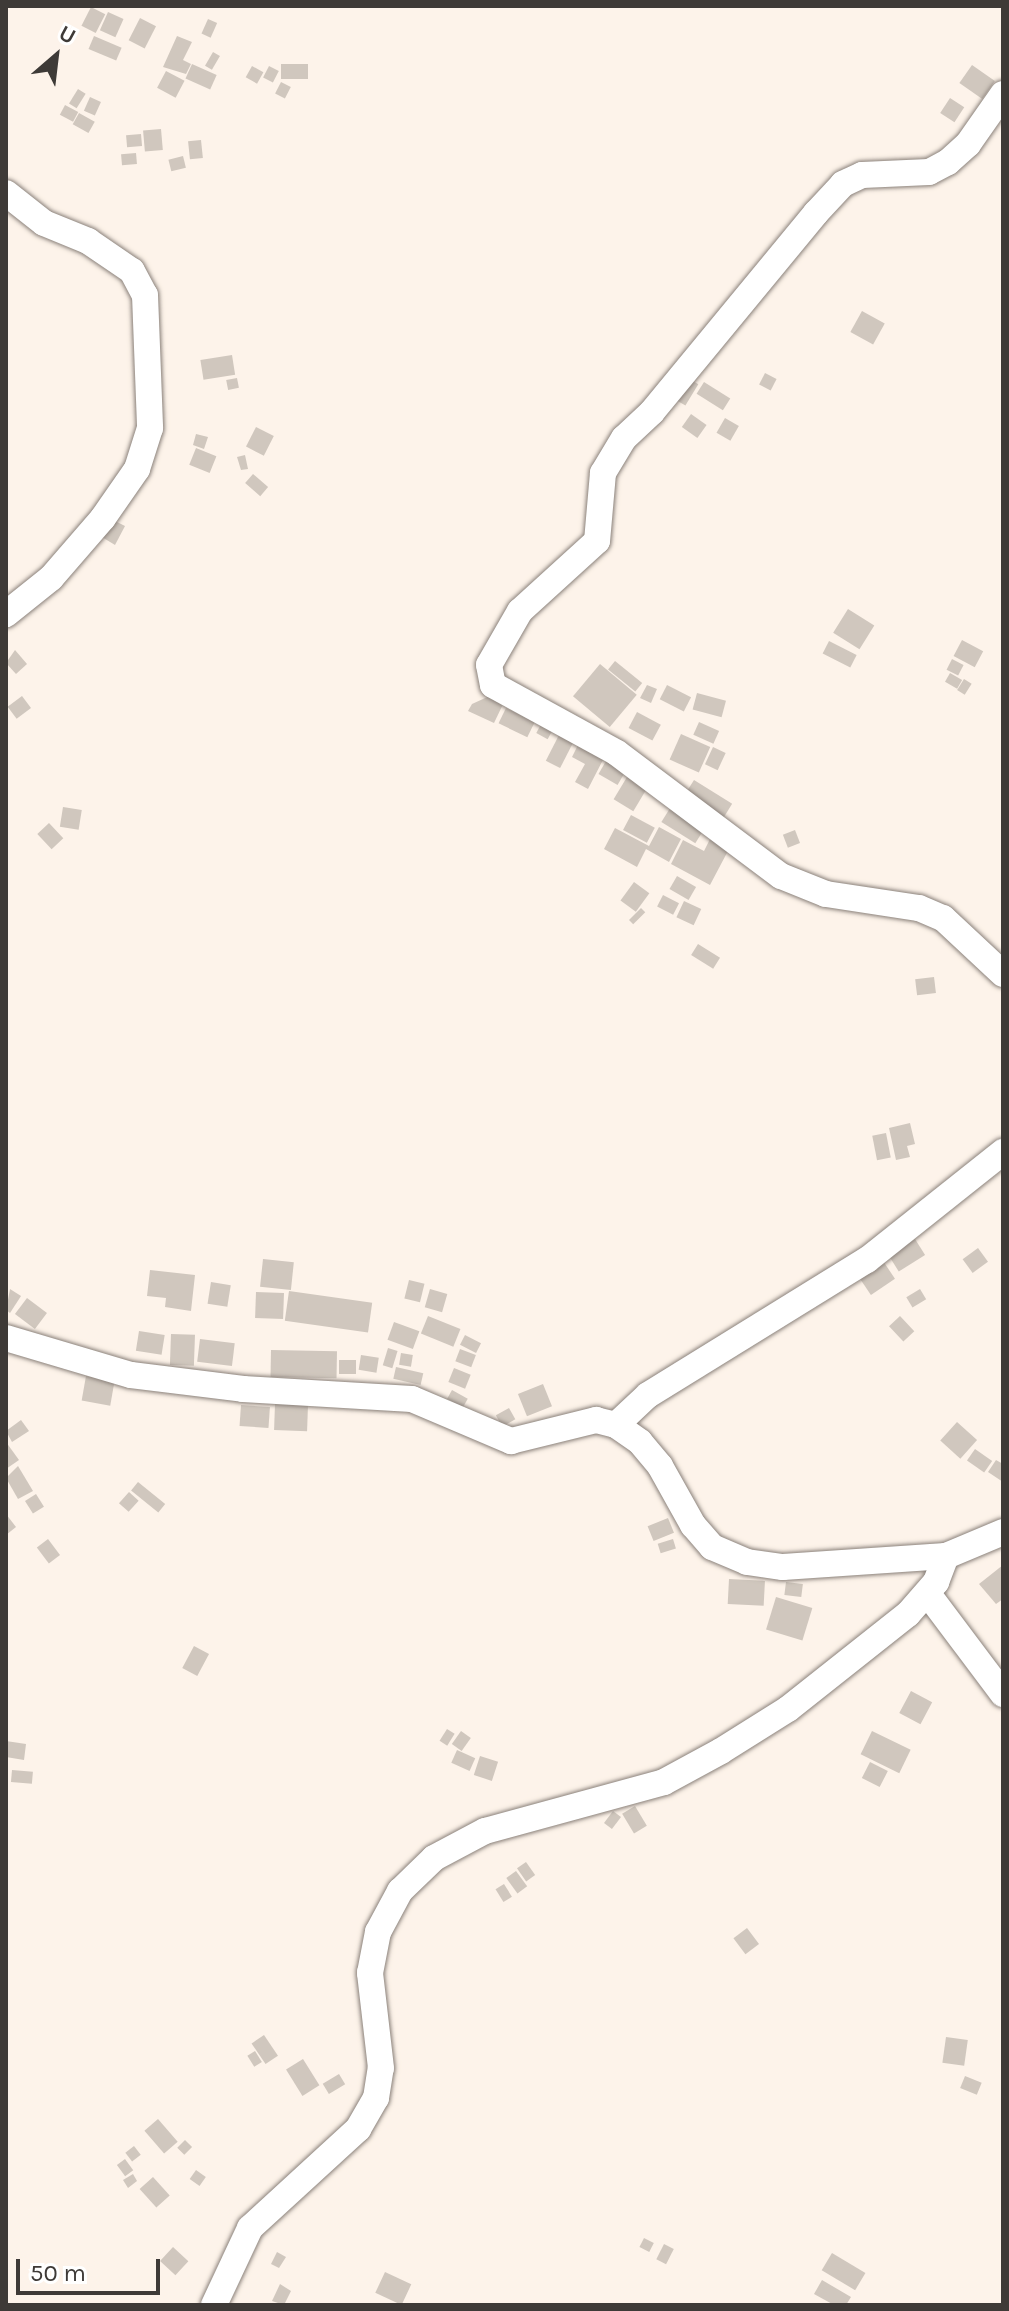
<!DOCTYPE html>
<html>
<head>
<meta charset="utf-8">
<style>
  body { margin:0 }
  #map { position:relative; width:1009px; height:2311px; overflow:hidden; background:#fdf3ea; font-family:Karla,sans-serif }
  div>[style] { position:absolute }
  [style*='--x'] { left:calc(var(--x)*1px); top:calc(var(--y)*1px); width:calc(var(--w)*1px); rotate:calc(var(--a)*1deg) }
  .building>* { inset:0; background:#d0c7be; transform-origin:0 0 }
  .roads { filter:drop-shadow(0 0 2px #8a817a) drop-shadow(0 0 2px #8a817a) }
  .minor>* { height:26px; margin:-13px; padding:0 13px; transform-origin:13px; border-radius:13px; background:#fff }
  span { translate:-50% -50%; white-space:nowrap; text-align:center; line-height:1.15; -webkit-text-stroke:6px #fff; paint-order:stroke }
  .frame { position:absolute; inset:0; border:8px solid #3e3a37; pointer-events:none }
  .north { position:absolute; left:16px; top:16px; width:80px; height:80px; -webkit-text-stroke:6px #fff; paint-order:stroke; rotate:28deg; font-size:22px; font-weight:700; line-height:32px; text-align:center; color:#3e3a37 }
  .north::after { content:''; display:block; margin:auto; width:28px; height:36px; background:#3e3a37; clip-path:polygon(50% 0,100% 100%,50% 72%,0 100%) }
  .scale { position:absolute; left:16px; top:2259px; width:144px; height:36px; box-sizing:border-box; border:4px solid #3e3a37; border-top:0; padding-left:10px; font-size:24px; line-height:28px; white-space:nowrap; color:#3e3a37; -webkit-text-stroke:6px #fff; paint-order:stroke }
</style>
</head>
<body>
<div id="map">
  <div class="building">
    <div style="left:91px;top:7px;width:16px;height:21px;rotate:27deg"></div>
    <div style="left:108px;top:12px;width:17px;height:20px;rotate:24deg"></div>
    <div style="left:140px;top:18px;width:18px;height:25px;rotate:27deg"></div>
    <div style="left:208px;top:19px;width:10px;height:16px;rotate:24deg"></div>
    <div style="left:94px;top:36px;width:30px;height:14px;rotate:23deg"></div>
    <div style="clip-path:polygon(177px 36px,192px 42px,183px 60px,191px 64px,186px 74px,163px 67px)"></div>
    <div style="left:213px;top:52px;width:8px;height:16px;rotate:30deg"></div>
    <div style="left:192px;top:64px;width:27px;height:16px;rotate:24deg"></div>
    <div style="left:281px;top:64px;width:27px;height:15px"></div>
    <div style="left:972px;top:65px;width:28px;height:22px;rotate:35deg"></div>
    <div style="left:252px;top:66px;width:13px;height:13px;rotate:29deg"></div>
    <div style="left:269px;top:66px;width:11px;height:13px;rotate:27deg"></div>
    <div style="left:166px;top:71px;width:21px;height:19px;rotate:28deg"></div>
    <div style="left:281px;top:82px;width:11px;height:13px;rotate:27deg"></div>
    <div style="left:78px;top:89px;width:9px;height:17px;rotate:32deg"></div>
    <div style="left:90px;top:97px;width:12px;height:15px;rotate:24deg"></div>
    <div style="left:950px;top:98px;width:17px;height:18px;rotate:33deg"></div>
    <div style="left:65px;top:105px;width:15px;height:11px;rotate:28deg"></div>
    <div style="left:79px;top:113px;width:18px;height:13px;rotate:29deg"></div>
    <div style="left:161px;top:129px;width:21px;height:18px;rotate:85deg"></div>
    <div style="left:141px;top:134px;width:12px;height:15px;rotate:85deg"></div>
    <div style="left:201px;top:140px;width:18px;height:13px;rotate:84deg"></div>
    <div style="left:136px;top:153px;width:11px;height:15px;rotate:85deg"></div>
    <div style="left:183px;top:156px;width:12px;height:15px;rotate:76deg"></div>
    <div style="left:862px;top:311px;width:26px;height:24px;rotate:29deg"></div>
    <div style="left:232px;top:355px;width:20px;height:32px;rotate:81deg"></div>
    <div style="left:765px;top:373px;width:13px;height:13px;rotate:27deg"></div>
    <div style="left:237px;top:378px;width:10px;height:11px;rotate:79deg"></div>
    <div style="left:688px;top:378px;width:12px;height:25px;rotate:31deg"></div>
    <div style="left:704px;top:382px;width:31px;height:14px;rotate:32deg"></div>
    <div style="left:691px;top:414px;width:19px;height:16px;rotate:35deg"></div>
    <div style="left:725px;top:418px;width:16px;height:17px;rotate:30deg"></div>
    <div style="left:256px;top:427px;width:20px;height:22px;rotate:27deg"></div>
    <div style="clip-path:polygon(196px 434px,208px 437px,204px 449px,193px 445px)"></div>
    <div style="left:196px;top:448px;width:22px;height:18px;rotate:22deg"></div>
    <div style="clip-path:polygon(245px 455px,248px 469px,241px 470px,237px 457px)"></div>
    <div style="left:253px;top:474px;width:20px;height:12px;rotate:41deg"></div>
    <div style="clip-path:polygon(115px 521px,125px 526px,115px 545px,97px 534px)"></div>
    <div style="left:848px;top:609px;width:31px;height:28px;rotate:32deg"></div>
    <div style="left:962px;top:640px;width:24px;height:18px;rotate:28deg"></div>
    <div style="left:829px;top:641px;width:31px;height:14px;rotate:27deg"></div>
    <div style="clip-path:polygon(15px 650px,27px 664px,16px 674px,6px 663px)"></div>
    <div style="left:952px;top:659px;width:13px;height:12px;rotate:27deg"></div>
    <div style="left:615px;top:661px;width:35px;height:11px;rotate:39deg"></div>
    <div style="left:600px;top:664px;width:48px;height:42px;rotate:40deg"></div>
    <div style="left:950px;top:673px;width:14px;height:10px;rotate:30deg"></div>
    <div style="left:964px;top:679px;width:9px;height:13px;rotate:32deg"></div>
    <div style="clip-path:polygon(647px 685px,657px 689px,651px 703px,640px 698px)"></div>
    <div style="left:667px;top:685px;width:27px;height:16px;rotate:27deg"></div>
    <div style="clip-path:polygon(496px 693px,506px 698px,494px 723px,468px 711px,472px 704px)"></div>
    <div style="left:697px;top:693px;width:30px;height:17px;rotate:15deg"></div>
    <div style="left:22px;top:696px;width:15px;height:18px;rotate:53deg"></div>
    <div style="left:506px;top:708px;width:32px;height:17px;rotate:26deg"></div>
    <div style="left:637px;top:712px;width:27px;height:18px;rotate:28deg"></div>
    <div style="left:544px;top:719px;width:13px;height:16px;rotate:29deg"></div>
    <div style="left:699px;top:722px;width:22px;height:14px;rotate:24deg"></div>
    <div style="left:681px;top:734px;width:32px;height:28px;rotate:24deg"></div>
    <div style="left:559px;top:735px;width:16px;height:29px;rotate:27deg"></div>
    <div style="clip-path:polygon(580px 741px,606px 754px,588px 789px,575px 782px,585px 764px,572px 757px)"></div>
    <div style="left:713px;top:747px;width:14px;height:19px;rotate:25deg"></div>
    <div style="left:606px;top:761px;width:22px;height:15px;rotate:30deg"></div>
    <div style="left:627px;top:777px;width:23px;height:26px;rotate:31deg"></div>
    <div style="left:694px;top:780px;width:45px;height:19px;rotate:32deg"></div>
    <div style="left:672px;top:805px;width:40px;height:20px;rotate:32deg"></div>
    <div style="left:63px;top:807px;width:19px;height:20px;rotate:9deg"></div>
    <div style="left:631px;top:815px;width:27px;height:17px;rotate:28deg"></div>
    <div style="left:49px;top:823px;width:21px;height:16px;rotate:47deg"></div>
    <div style="clip-path:polygon(659px 827px,681px 839px,669px 862px,646px 849px,637px 867px,604px 849px,615px 828px,649px 846px)"></div>
    <div style="left:795px;top:830px;width:14px;height:13px;rotate:69deg"></div>
    <div style="clip-path:polygon(710px 839px,729px 849px,710px 885px,671px 864px,683px 840px,704px 851px)"></div>
    <div style="left:677px;top:876px;width:22px;height:15px;rotate:30deg"></div>
    <div style="left:634px;top:882px;width:19px;height:23px;rotate:36deg"></div>
    <div style="left:663px;top:895px;width:18px;height:13px;rotate:27deg"></div>
    <div style="left:684px;top:901px;width:19px;height:18px;rotate:25deg"></div>
    <div style="left:641px;top:908px;width:6px;height:17px;rotate:45deg"></div>
    <div style="left:698px;top:944px;width:26px;height:13px;rotate:32deg"></div>
    <div style="left:934px;top:977px;width:16px;height:19px;rotate:83deg"></div>
    <div style="clip-path:polygon(910px 1123px,915px 1144px,907px 1146px,910px 1157px,896px 1160px,889px 1128px)"></div>
    <div style="left:886px;top:1133px;width:25px;height:14px;rotate:79deg"></div>
    <div style="left:915px;top:1239px;width:19px;height:31px;rotate:58deg"></div>
    <div style="left:978px;top:1248px;width:17px;height:19px;rotate:54deg"></div>
    <div style="left:881px;top:1258px;width:25px;height:29px;rotate:56deg"></div>
    <div style="left:263px;top:1259px;width:31px;height:28px;rotate:6deg"></div>
    <div style="clip-path:polygon(150px 1270px,195px 1275px,191px 1311px,165px 1307px,166px 1298px,147px 1296px)"></div>
    <div style="left:409px;top:1280px;width:16px;height:19px;rotate:14deg"></div>
    <div style="left:211px;top:1282px;width:20px;height:22px;rotate:9deg"></div>
    <div style="clip-path:polygon(10px 1289px,21px 1296px,10px 1313px,6px 1310px)"></div>
    <div style="left:430px;top:1289px;width:18px;height:19px;rotate:16deg"></div>
    <div style="left:920px;top:1289px;width:12px;height:16px;rotate:59deg"></div>
    <div style="left:289px;top:1291px;width:84px;height:30px;rotate:8deg"></div>
    <div style="left:256px;top:1292px;width:28px;height:26px;rotate:2deg"></div>
    <div style="left:27px;top:1298px;width:25px;height:20px;rotate:37deg"></div>
    <div style="left:428px;top:1316px;width:35px;height:19px;rotate:22deg"></div>
    <div style="left:900px;top:1316px;width:21px;height:15px;rotate:47deg"></div>
    <div style="left:394px;top:1322px;width:27px;height:19px;rotate:20deg"></div>
    <div style="left:139px;top:1331px;width:26px;height:20px;rotate:9deg"></div>
    <div style="left:171px;top:1334px;width:24px;height:31px;rotate:2deg"></div>
    <div style="left:465px;top:1335px;width:18px;height:11px;rotate:27deg"></div>
    <div style="left:200px;top:1339px;width:35px;height:23px;rotate:7deg"></div>
    <div style="left:388px;top:1348px;width:10px;height:18px;rotate:17deg"></div>
    <div style="left:460px;top:1349px;width:17px;height:13px;rotate:21deg"></div>
    <div style="left:271px;top:1350px;width:66px;height:27px;rotate:1deg"></div>
    <div style="left:401px;top:1353px;width:12px;height:12px;rotate:9deg"></div>
    <div style="left:361px;top:1355px;width:18px;height:15px;rotate:9deg"></div>
    <div style="left:339px;top:1360px;width:17px;height:14px"></div>
    <div style="left:396px;top:1367px;width:28px;height:12px;rotate:13deg"></div>
    <div style="left:454px;top:1368px;width:18px;height:15px;rotate:22deg"></div>
    <div style="left:86px;top:1376px;width:29px;height:25px;rotate:10deg"></div>
    <div style="left:543px;top:1384px;width:24px;height:27px;rotate:68deg"></div>
    <div style="left:452px;top:1390px;width:18px;height:10px;rotate:29deg"></div>
    <div style="left:275px;top:1404px;width:33px;height:26px;rotate:2deg"></div>
    <div style="left:241px;top:1405px;width:29px;height:21px;rotate:4deg"></div>
    <div style="left:509px;top:1408px;width:13px;height:15px;rotate:61deg"></div>
    <div style="clip-path:polygon(21px 1420px,29px 1431px,12px 1442px,6px 1431px)"></div>
    <div style="left:957px;top:1422px;width:27px;height:25px;rotate:42deg"></div>
    <div style="clip-path:polygon(6px 1442px,19px 1460px,6px 1469px)"></div>
    <div style="left:975px;top:1449px;width:21px;height:14px;rotate:35deg"></div>
    <div style="clip-path:polygon(996px 1460px,1003px 1464px,1003px 1482px,988px 1472px)"></div>
    <div style="clip-path:polygon(18px 1466px,33px 1491px,18px 1499px,6px 1478px)"></div>
    <div style="left:138px;top:1482px;width:35px;height:11px;rotate:39deg"></div>
    <div style="left:129px;top:1492px;width:13px;height:15px;rotate:42deg"></div>
    <div style="left:36px;top:1494px;width:15px;height:13px;rotate:58deg"></div>
    <div style="clip-path:polygon(6px 1514px,16px 1527px,6px 1535px)"></div>
    <div style="left:668px;top:1518px;width:16px;height:22px;rotate:68deg"></div>
    <div style="left:48px;top:1539px;width:20px;height:14px;rotate:53deg"></div>
    <div style="left:673px;top:1539px;width:10px;height:16px;rotate:73deg"></div>
    <div style="clip-path:polygon(1003px 1565px,1003px 1599px,996px 1604px,979px 1584px)"></div>
    <div style="left:729px;top:1579px;width:36px;height:25px;rotate:3deg"></div>
    <div style="left:786px;top:1582px;width:17px;height:13px;rotate:7deg"></div>
    <div style="left:776px;top:1597px;width:38px;height:34px;rotate:17deg"></div>
    <div style="left:194px;top:1646px;width:17px;height:25px;rotate:28deg"></div>
    <div style="left:911px;top:1691px;width:24px;height:25px;rotate:28deg"></div>
    <div style="left:447px;top:1729px;width:9px;height:14px;rotate:32deg"></div>
    <div style="left:461px;top:1731px;width:12px;height:16px;rotate:35deg"></div>
    <div style="left:872px;top:1731px;width:43px;height:26px;rotate:26deg"></div>
    <div style="clip-path:polygon(6px 1741px,26px 1744px,24px 1760px,6px 1757px)"></div>
    <div style="left:457px;top:1750px;width:20px;height:14px;rotate:24deg"></div>
    <div style="left:480px;top:1756px;width:19px;height:20px;rotate:18deg"></div>
    <div style="left:870px;top:1762px;width:20px;height:18px;rotate:27deg"></div>
    <div style="left:12px;top:1770px;width:21px;height:12px;rotate:5deg"></div>
    <div style="left:635px;top:1806px;width:23px;height:15px;rotate:59deg"></div>
    <div style="left:613px;top:1811px;width:10px;height:15px;rotate:37deg"></div>
    <div style="left:526px;top:1862px;width:16px;height:11px;rotate:55deg"></div>
    <div style="left:516px;top:1871px;width:19px;height:12px;rotate:54deg"></div>
    <div style="left:504px;top:1884px;width:15px;height:10px;rotate:58deg"></div>
    <div style="left:747px;top:1928px;width:20px;height:17px;rotate:53deg"></div>
    <div style="left:264px;top:2035px;width:25px;height:15px;rotate:56deg"></div>
    <div style="left:946px;top:2037px;width:22px;height:26px;rotate:8deg"></div>
    <div style="left:255px;top:2051px;width:13px;height:9px;rotate:58deg"></div>
    <div style="left:303px;top:2059px;width:31px;height:20px;rotate:58deg"></div>
    <div style="left:339px;top:2074px;width:12px;height:19px;rotate:59deg"></div>
    <div style="left:965px;top:2076px;width:18px;height:13px;rotate:22deg"></div>
    <div style="left:158px;top:2119px;width:30px;height:18px;rotate:49deg"></div>
    <div style="left:185px;top:2140px;width:10px;height:11px;rotate:45deg"></div>
    <div style="left:134px;top:2146px;width:11px;height:11px;rotate:52deg"></div>
    <div style="left:125px;top:2159px;width:14px;height:10px;rotate:54deg"></div>
    <div style="left:196px;top:2170px;width:12px;height:11px;rotate:35deg"></div>
    <div style="clip-path:polygon(133px 2174px,137px 2181px,128px 2188px,123px 2180px)"></div>
    <div style="left:153px;top:2177px;width:25px;height:18px;rotate:48deg"></div>
    <div style="left:644px;top:2238px;width:11px;height:10px;rotate:27deg"></div>
    <div style="left:664px;top:2244px;width:11px;height:17px;rotate:27deg"></div>
    <div style="left:173px;top:2247px;width:21px;height:19px;rotate:43deg"></div>
    <div style="clip-path:polygon(277px 2252px,286px 2257px,279px 2268px,271px 2264px)"></div>
    <div style="left:832px;top:2253px;width:39px;height:20px;rotate:31deg"></div>
    <div style="left:385px;top:2272px;width:29px;height:23px;rotate:25deg"></div>
    <div style="clip-path:polygon(822px 2280px,851px 2297px,846px 2305px,834px 2305px,814px 2294px)"></div>
    <div style="clip-path:polygon(280px 2284px,291px 2291px,284px 2305px,272px 2301px)"></div>
  </div>
  <div class="roads">
    <div class="minor">
      <div style="--x:1003;--y:94;--w:61;--a:125"></div>
      <div style="--x:968;--y:144;--w:27;--a:138"></div>
      <div style="--x:948;--y:162;--w:21;--a:152"></div>
      <div style="--x:929;--y:172;--w:67;--a:177.4"></div>
      <div style="--x:862;--y:175;--w:21;--a:155"></div>
      <div style="--x:843;--y:184;--w:40;--a:133"></div>
      <div style="--x:816;--y:213;--w:258;--a:129.5"></div>
      <div style="--x:652;--y:412;--w:38;--a:137"></div>
      <div style="--x:624;--y:438;--w:41;--a:121"></div>
      <div style="--x:603;--y:473;--w:68;--a:95"></div>
      <div style="--x:597;--y:541;--w:104;--a:137.7"></div>
      <div style="--x:520;--y:611;--w:62;--a:119.9"></div>
      <div style="--x:489;--y:665;--w:20;--a:79"></div>
      <div style="--x:493;--y:685;--w:141;--a:28.7"></div>
      <div style="--x:617;--y:753;--w:205;--a:36.9"></div>
      <div style="--x:781;--y:876;--w:48;--a:21.8"></div>
      <div style="--x:826;--y:894;--w:94;--a:8.6"></div>
      <div style="--x:919;--y:908;--w:26;--a:23"></div>
      <div style="--x:943;--y:918;--w:82;--a:43"></div>
      <div style="--x:6;--y:193;--w:48;--a:38.3"></div>
      <div style="--x:44;--y:223;--w:48;--a:22.2"></div>
      <div style="--x:88;--y:241;--w:53;--a:34.3"></div>
      <div style="--x:132;--y:271;--w:27;--a:62"></div>
      <div style="--x:145;--y:295;--w:133;--a:87.8"></div>
      <div style="--x:150;--y:428;--w:43;--a:107.6"></div>
      <div style="--x:137;--y:469;--w:60;--a:124.8"></div>
      <div style="--x:103;--y:518;--w:79;--a:130.9"></div>
      <div style="--x:51;--y:578;--w:58;--a:141.3"></div>
      <div style="--x:6;--y:1338;--w:130;--a:16.5"></div>
      <div style="--x:131;--y:1375;--w:113;--a:7.1"></div>
      <div style="--x:243;--y:1389;--w:169;--a:3.4"></div>
      <div style="--x:412;--y:1399;--w:108;--a:23"></div>
      <div style="--x:511;--y:1441;--w:88;--a:-13.9"></div>
      <div style="--x:596;--y:1420;--w:21;--a:14"></div>
      <div style="--x:616;--y:1425;--w:29;--a:35"></div>
      <div style="--x:640;--y:1442;--w:31;--a:50"></div>
      <div style="--x:660;--y:1466;--w:68;--a:60.8"></div>
      <div style="--x:693;--y:1525;--w:29;--a:49"></div>
      <div style="--x:712;--y:1547;--w:38;--a:23"></div>
      <div style="--x:747;--y:1562;--w:36;--a:8"></div>
      <div style="--x:783;--y:1567;--w:163;--a:-3.9"></div>
      <div style="--x:946;--y:1556;--w:62;--a:-22.8"></div>
      <div style="--x:616;--y:1425;--w:44;--a:-43.2"></div>
      <div style="--x:648;--y:1395;--w:257;--a:-31.7"></div>
      <div style="--x:867;--y:1260;--w:174;--a:-38.5"></div>
      <div style="--x:928;--y:1594;--w:125;--a:53.1"></div>
      <div style="--x:214;--y:2305;--w:85;--a:-64.9"></div>
      <div style="--x:250;--y:2228;--w:147;--a:-42.5"></div>
      <div style="--x:358;--y:2129;--w:36;--a:-60"></div>
      <div style="--x:376;--y:2098;--w:30;--a:-81"></div>
      <div style="--x:381;--y:2068;--w:96;--a:-96.6"></div>
      <div style="--x:370;--y:1973;--w:42;--a:-79"></div>
      <div style="--x:378;--y:1932;--w:47;--a:-61.8"></div>
      <div style="--x:400;--y:1891;--w:47;--a:-44.1"></div>
      <div style="--x:434;--y:1858;--w:58;--a:-27.9"></div>
      <div style="--x:485;--y:1831;--w:186;--a:-15.3"></div>
      <div style="--x:664;--y:1782;--w:65;--a:-28.5"></div>
      <div style="--x:721;--y:1751;--w:79;--a:-32.1"></div>
      <div style="--x:788;--y:1709;--w:153;--a:-38.4"></div>
      <div style="--x:908;--y:1614;--w:43;--a:-48.8"></div>
      <div style="--x:936;--y:1582;--w:28;--a:-69"></div>
    </div>
  </div>
  <div class="frame"></div>
  <div class="north">U</div>
  <div class="scale">50 m</div>
</div>
</body>
</html>
